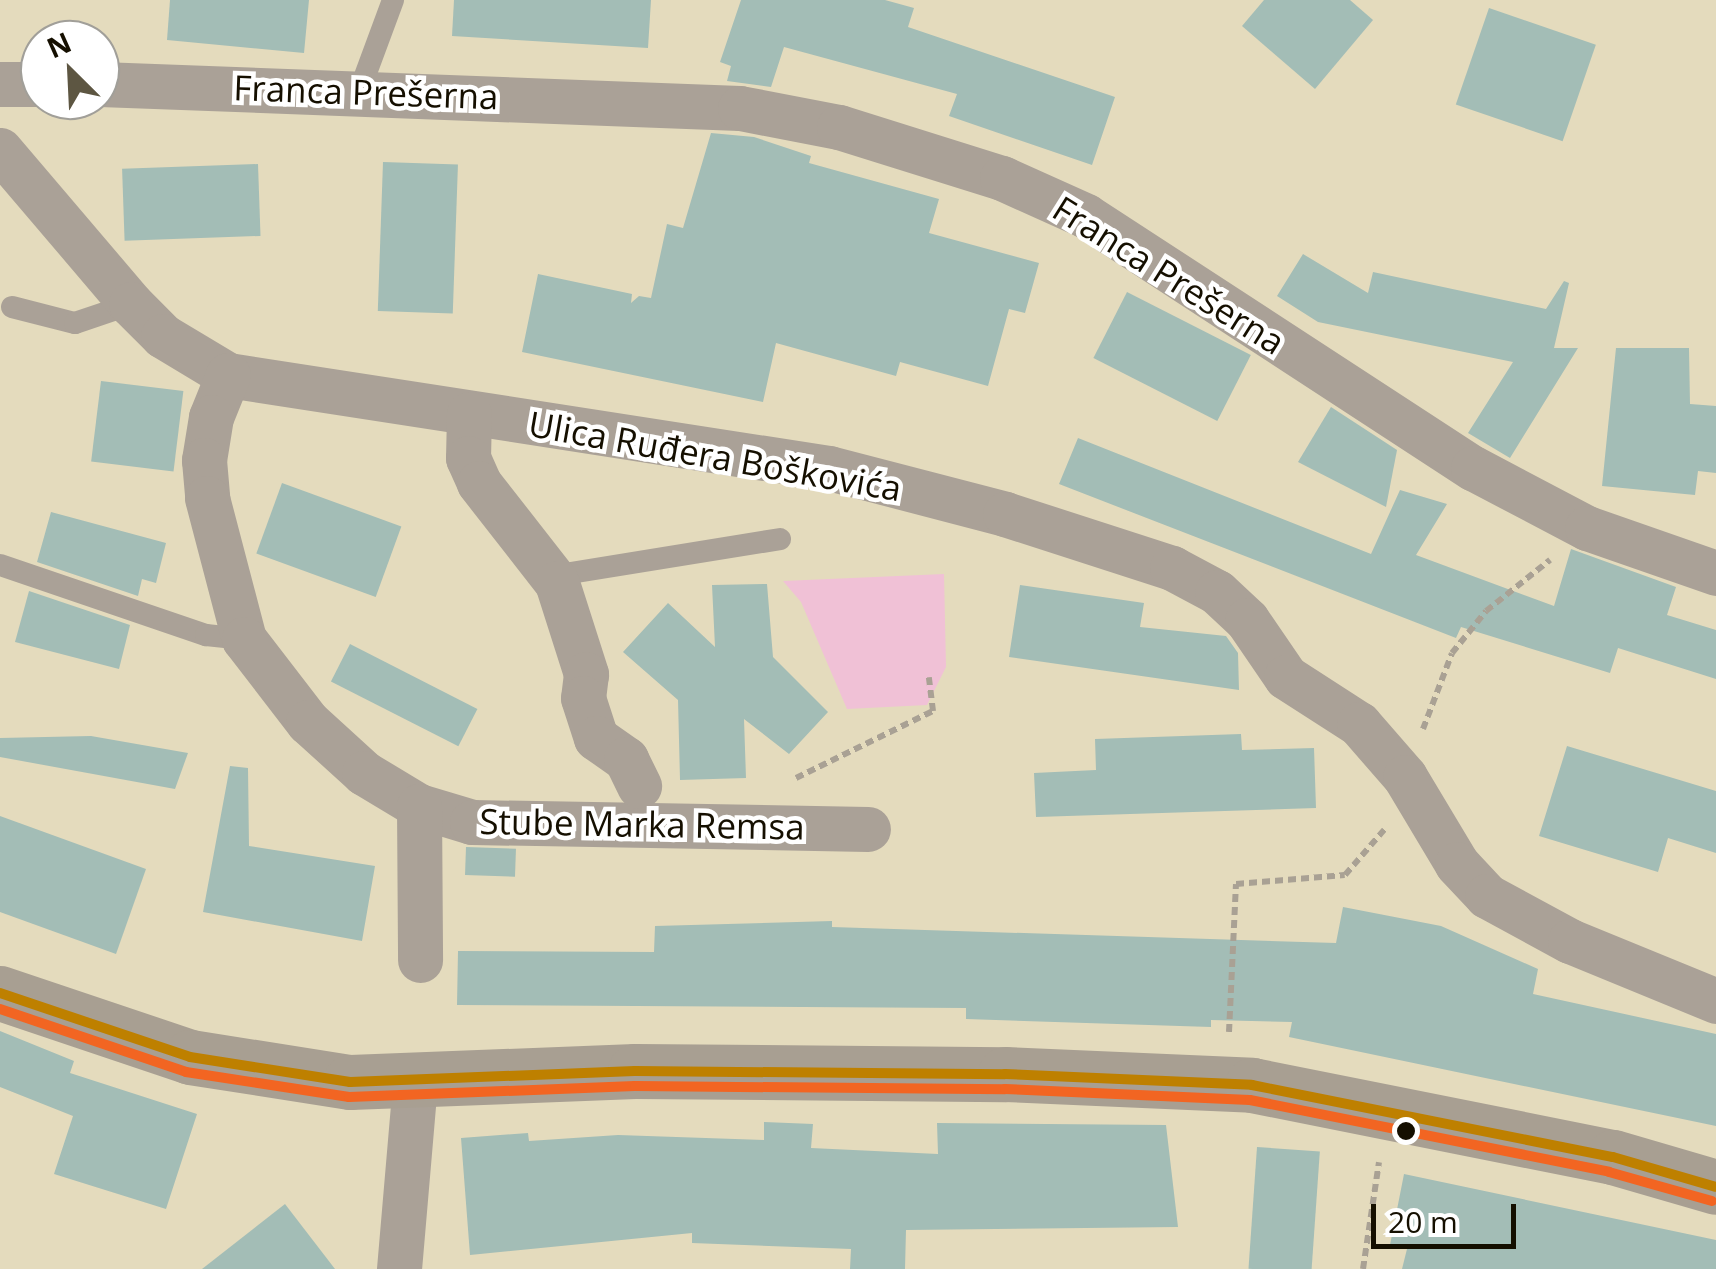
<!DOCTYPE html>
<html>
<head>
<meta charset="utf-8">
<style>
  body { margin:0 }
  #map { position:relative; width:1716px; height:1269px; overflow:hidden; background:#e4dbbd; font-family:"Open Sans",sans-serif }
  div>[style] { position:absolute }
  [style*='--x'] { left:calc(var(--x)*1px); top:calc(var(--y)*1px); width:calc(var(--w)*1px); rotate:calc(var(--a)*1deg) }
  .green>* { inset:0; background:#f0c1d6 }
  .building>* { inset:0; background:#a3bdb6; transform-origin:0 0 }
  .path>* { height:6px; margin-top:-3px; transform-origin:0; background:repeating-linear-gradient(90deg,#a9a194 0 8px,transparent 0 13px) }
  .service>* { height:22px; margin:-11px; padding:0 11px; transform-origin:11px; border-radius:11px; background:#aaa197 }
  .minor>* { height:45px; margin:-22.5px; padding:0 22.5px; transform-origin:22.5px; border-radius:22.5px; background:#aaa197 }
  .secondary>* { height:55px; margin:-27.5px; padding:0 27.5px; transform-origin:27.5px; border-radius:27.5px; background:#a89f92 }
  .bus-1>* { height:10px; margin:-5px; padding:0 5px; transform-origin:5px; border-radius:5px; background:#be8000 }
  .bus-2>* { height:10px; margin:-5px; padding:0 5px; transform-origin:5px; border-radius:5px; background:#f26522 }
  .dots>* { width:28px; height:28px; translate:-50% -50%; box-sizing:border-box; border:5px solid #fff; border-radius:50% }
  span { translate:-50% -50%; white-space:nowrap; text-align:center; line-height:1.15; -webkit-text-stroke:9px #fff; paint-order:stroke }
  .street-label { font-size:35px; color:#150f00 }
  .north { position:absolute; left:20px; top:20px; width:100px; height:100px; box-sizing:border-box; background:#fff; border:2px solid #a19f99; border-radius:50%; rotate:336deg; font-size:28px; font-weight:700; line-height:40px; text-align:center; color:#150f00 }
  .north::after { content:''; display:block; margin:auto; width:35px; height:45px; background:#5d5642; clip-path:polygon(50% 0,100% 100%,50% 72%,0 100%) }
  .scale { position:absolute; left:1371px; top:1204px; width:145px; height:45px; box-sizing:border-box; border:5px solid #150f00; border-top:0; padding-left:12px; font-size:30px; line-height:35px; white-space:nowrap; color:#150f00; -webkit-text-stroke:8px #fff; paint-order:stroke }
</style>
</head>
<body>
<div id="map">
  <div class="green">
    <div style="clip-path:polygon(944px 574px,946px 667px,927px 705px,847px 709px,801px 602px,783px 581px)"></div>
  </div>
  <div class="building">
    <div style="clip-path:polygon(170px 0,309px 0,304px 53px,167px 40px)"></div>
    <div style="clip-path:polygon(454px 0,651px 0,648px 48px,452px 36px)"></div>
    <div style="clip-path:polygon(741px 0,885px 0,914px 8px,908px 27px,1115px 97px,1092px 165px,949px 116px,957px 94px,784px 47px,771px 87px,727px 81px,731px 66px,720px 62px)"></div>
    <div style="clip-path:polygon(1264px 0,1350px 0,1373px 20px,1315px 89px,1242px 26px)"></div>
    <div style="left:1489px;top:8px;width:113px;height:102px;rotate:19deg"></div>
    <div style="clip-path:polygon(711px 133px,754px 137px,811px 156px,809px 163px,939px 199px,929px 233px,1039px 263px,1025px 313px,1009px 309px,988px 386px,900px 362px,896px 376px,776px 343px,763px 402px,522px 352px,538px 274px,632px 294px,631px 303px,639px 296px,651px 298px,667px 224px,683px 228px)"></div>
    <div style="left:383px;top:162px;width:75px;height:149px;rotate:2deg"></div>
    <div style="left:258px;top:164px;width:72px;height:136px;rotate:88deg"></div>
    <div style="clip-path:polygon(1303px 254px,1368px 293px,1373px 272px,1546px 309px,1564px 281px,1569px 283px,1554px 348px,1578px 348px,1510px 458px,1468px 433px,1513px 362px,1318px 322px,1277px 296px)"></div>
    <div style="left:1127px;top:292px;width:139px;height:74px;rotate:27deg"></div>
    <div style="clip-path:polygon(1616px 348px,1689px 348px,1690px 404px,1716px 406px,1716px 473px,1698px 471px,1695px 495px,1602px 486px)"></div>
    <div style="left:101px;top:381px;width:83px;height:81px;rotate:7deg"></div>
    <div style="clip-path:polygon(1331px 407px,1397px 450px,1386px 507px,1298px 462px)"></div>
    <div style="clip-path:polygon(1078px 438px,1371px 554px,1400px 490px,1447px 504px,1416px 555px,1554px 606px,1571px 549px,1676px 587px,1667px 615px,1716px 630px,1716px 679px,1618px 648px,1610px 673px,1461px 627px,1456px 638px,1059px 484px)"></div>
    <div style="left:282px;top:483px;width:127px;height:75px;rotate:20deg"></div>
    <div style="clip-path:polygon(51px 512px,166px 543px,156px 583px,142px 579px,138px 596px,37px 562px)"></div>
    <div style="clip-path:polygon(767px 584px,773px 657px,828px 712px,789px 754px,744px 719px,746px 778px,680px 780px,678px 700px,623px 652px,668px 603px,715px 647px,712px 585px)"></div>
    <div style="clip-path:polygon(1020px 585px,1144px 603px,1140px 627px,1226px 636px,1238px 653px,1239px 690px,1009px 657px)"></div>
    <div style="clip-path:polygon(29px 591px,130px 625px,119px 669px,15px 642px)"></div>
    <div style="left:350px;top:644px;width:143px;height:42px;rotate:27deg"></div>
    <div style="clip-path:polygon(1241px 734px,1242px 750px,1314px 748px,1316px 808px,1036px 817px,1034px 773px,1096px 770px,1095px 739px)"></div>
    <div style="clip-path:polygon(91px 736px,188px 753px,175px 789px,0 757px,0 738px)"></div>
    <div style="clip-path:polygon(1567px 746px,1716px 791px,1716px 853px,1668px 838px,1658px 872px,1539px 836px)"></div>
    <div style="clip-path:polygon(230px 766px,248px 768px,249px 846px,375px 866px,362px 941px,203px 912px)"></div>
    <div style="clip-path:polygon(0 816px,146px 869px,116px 954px,0 912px)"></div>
    <div style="left:466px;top:847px;width:50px;height:28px;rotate:2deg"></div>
    <div style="clip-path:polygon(1343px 907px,1441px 926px,1538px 969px,1533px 994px,1716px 1034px,1716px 1126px,1289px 1037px,1292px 1022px,1211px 1020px,1211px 1027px,966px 1019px,966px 1008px,457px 1005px,458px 951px,654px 952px,655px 926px,832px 921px,832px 927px,1336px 943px)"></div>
    <div style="clip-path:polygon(0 1031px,74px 1061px,70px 1073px,197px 1114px,166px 1209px,54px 1174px,73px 1116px,0 1087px)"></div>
    <div style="clip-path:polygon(764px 1122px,813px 1124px,811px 1148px,938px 1154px,937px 1123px,1166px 1125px,1178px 1227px,906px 1230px,905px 1269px,850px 1269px,851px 1249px,692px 1243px,692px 1233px,470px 1255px,461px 1138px,528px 1133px,529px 1141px,618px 1135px,764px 1140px)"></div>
    <div style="left:1257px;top:1147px;width:63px;height:122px;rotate:4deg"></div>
    <div style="clip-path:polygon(1404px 1174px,1716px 1240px,1716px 1269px,1402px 1269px,1407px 1249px,1390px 1245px)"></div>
    <div style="clip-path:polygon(285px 1204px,335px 1269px,202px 1269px)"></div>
  </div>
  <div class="path">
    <div style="--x:1423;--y:729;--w:81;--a:-69.1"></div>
    <div style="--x:1452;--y:653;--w:54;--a:-51"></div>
    <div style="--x:1486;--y:611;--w:82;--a:-38.6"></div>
    <div style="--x:796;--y:778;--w:153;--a:-26.1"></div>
    <div style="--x:933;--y:711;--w:34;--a:-97"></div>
    <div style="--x:1229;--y:1032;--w:148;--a:-87.3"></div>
    <div style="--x:1236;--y:884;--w:109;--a:-4.7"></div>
    <div style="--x:1345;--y:875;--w:60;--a:-49.1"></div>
    <div style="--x:1363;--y:1269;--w:108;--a:-81.5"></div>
  </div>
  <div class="service">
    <div style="--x:359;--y:92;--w:98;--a:-69.7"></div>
    <div style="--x:12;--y:307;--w:65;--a:14.3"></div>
    <div style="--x:75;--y:323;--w:59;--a:-18.7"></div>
    <div style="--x:0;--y:565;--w:218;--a:18.8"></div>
    <div style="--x:206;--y:635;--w:38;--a:6"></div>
    <div style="--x:552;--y:576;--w:231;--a:-9.2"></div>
  </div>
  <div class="minor">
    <div style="--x:0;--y:84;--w:40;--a:0"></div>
    <div style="--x:100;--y:84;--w:640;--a:2.15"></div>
    <div style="--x:740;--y:108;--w:101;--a:10.9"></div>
    <div style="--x:839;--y:127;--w:171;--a:17.4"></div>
    <div style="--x:1002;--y:178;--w:92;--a:24.3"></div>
    <div style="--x:1086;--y:216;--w:462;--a:33.1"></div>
    <div style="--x:1473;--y:468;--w:129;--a:27.8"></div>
    <div style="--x:1587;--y:528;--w:137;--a:19.2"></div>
    <div style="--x:0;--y:150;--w:202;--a:49.6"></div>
    <div style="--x:131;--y:304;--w:45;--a:45"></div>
    <div style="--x:163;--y:336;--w:76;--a:31"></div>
    <div style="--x:228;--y:375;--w:608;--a:8.8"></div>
    <div style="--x:829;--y:468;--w:182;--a:14.6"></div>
    <div style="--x:1005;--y:514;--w:176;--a:17.9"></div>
    <div style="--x:1172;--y:568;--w:51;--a:28.1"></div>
    <div style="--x:1217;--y:592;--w:41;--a:43"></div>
    <div style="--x:1247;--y:620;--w:69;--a:55.6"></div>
    <div style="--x:1286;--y:677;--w:87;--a:32.8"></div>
    <div style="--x:1359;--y:724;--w:70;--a:49"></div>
    <div style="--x:1405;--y:777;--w:101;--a:59.1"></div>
    <div style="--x:1457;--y:864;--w:44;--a:46.8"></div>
    <div style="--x:1487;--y:896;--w:94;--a:28.5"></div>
    <div style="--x:1570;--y:941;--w:158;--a:22.3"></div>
    <div style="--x:228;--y:375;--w:45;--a:112"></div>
    <div style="--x:211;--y:417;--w:44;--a:99.2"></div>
    <div style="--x:204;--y:460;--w:38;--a:85"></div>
    <div style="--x:207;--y:498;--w:146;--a:75.3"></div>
    <div style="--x:244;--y:639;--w:105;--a:52.4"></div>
    <div style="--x:308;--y:722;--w:76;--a:42.3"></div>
    <div style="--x:364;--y:773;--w:64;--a:31"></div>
    <div style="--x:419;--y:806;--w:55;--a:16.8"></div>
    <div style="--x:472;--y:822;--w:396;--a:1"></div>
    <div style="--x:469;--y:414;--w:44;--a:91.3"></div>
    <div style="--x:468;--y:458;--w:27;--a:66"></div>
    <div style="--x:479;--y:483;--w:127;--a:52"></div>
    <div style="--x:557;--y:583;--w:96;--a:72.3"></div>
    <div style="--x:586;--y:674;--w:24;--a:97"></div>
    <div style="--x:583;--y:698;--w:42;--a:72"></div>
    <div style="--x:596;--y:738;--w:37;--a:35"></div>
    <div style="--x:626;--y:759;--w:30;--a:64"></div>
    <div style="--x:419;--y:806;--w:154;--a:89.6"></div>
    <div style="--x:399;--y:1269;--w:188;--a:-85.1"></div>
  </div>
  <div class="secondary">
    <div style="--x:0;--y:993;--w:200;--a:18.6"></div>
    <div style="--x:190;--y:1057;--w:162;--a:8.9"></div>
    <div style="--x:350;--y:1082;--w:285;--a:-2.2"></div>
    <div style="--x:635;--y:1071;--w:370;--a:0.5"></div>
    <div style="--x:1005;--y:1074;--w:247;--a:2.5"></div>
    <div style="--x:1252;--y:1085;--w:368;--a:11.3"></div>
    <div style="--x:1613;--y:1157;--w:107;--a:16.2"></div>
  </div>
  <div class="bus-1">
    <div style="--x:0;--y:993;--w:200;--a:18.6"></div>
    <div style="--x:190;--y:1057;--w:162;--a:8.9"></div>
    <div style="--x:350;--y:1082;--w:285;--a:-2.2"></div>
    <div style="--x:635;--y:1071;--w:370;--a:0.5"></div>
    <div style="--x:1005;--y:1074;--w:247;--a:2.5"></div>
    <div style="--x:1252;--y:1085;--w:368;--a:11.3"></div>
    <div style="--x:1613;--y:1157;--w:107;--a:16.2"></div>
  </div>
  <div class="bus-2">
    <div style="--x:0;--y:1009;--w:196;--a:18.7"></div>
    <div style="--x:186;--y:1072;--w:165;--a:8.7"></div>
    <div style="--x:349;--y:1097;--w:286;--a:-2.2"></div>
    <div style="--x:635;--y:1086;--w:370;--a:0.5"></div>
    <div style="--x:1005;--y:1089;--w:245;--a:2.6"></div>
    <div style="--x:1250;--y:1100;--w:366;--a:11.3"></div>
    <div style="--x:1609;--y:1172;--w:107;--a:15.7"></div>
  </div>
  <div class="dots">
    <div style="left:1406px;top:1131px;background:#150f00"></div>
  </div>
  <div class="street-label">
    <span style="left:366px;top:92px;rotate:2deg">Franca Prešerna</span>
    <span style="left:1169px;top:275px;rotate:32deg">Franca Prešerna</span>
    <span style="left:715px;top:456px;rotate:10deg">Ulica Ruđera Boškovića</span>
    <span style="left:642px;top:824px;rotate:1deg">Stube Marka Remsa</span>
  </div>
  <div class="north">N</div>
  <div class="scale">20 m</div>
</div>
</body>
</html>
